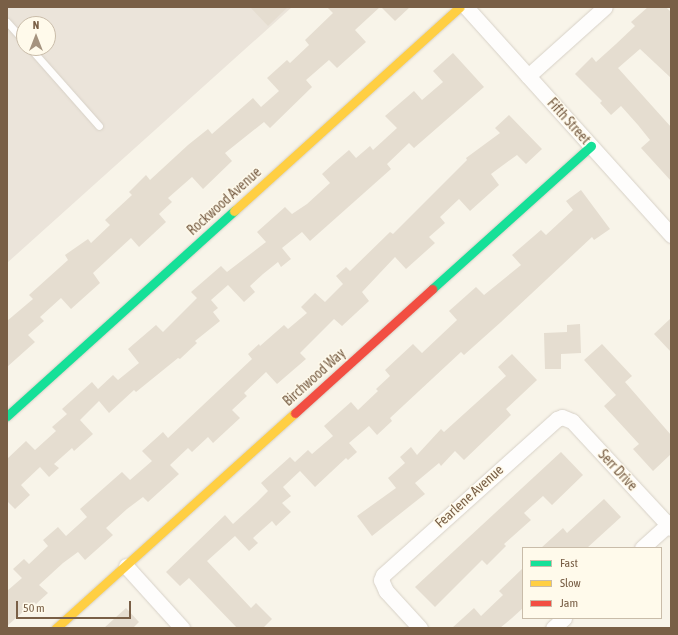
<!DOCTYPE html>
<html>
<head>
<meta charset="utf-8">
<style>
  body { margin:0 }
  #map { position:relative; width:678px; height:635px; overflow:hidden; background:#f8f4e9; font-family:"Asap Condensed",sans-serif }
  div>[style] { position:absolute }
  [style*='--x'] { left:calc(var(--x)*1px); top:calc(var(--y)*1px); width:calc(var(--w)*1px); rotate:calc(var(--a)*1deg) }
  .industrial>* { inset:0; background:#ebe4da }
  .building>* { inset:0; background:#e5ddd0 }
  .roads { filter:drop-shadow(0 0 1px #d7d1c7) drop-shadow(0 0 1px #d7d1c7) }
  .lane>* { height:7px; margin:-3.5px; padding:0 3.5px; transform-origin:3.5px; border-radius:3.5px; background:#fefdfc }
  .street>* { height:15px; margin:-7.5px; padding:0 7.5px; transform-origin:7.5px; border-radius:7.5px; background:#fefdfc }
  .fast>* { height:9px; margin:-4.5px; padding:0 4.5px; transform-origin:4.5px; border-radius:4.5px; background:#16e098 }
  .slow>* { height:9px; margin:-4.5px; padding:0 4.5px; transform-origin:4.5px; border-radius:4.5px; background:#ffcf43 }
  .jam>* { height:9px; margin:-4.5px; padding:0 4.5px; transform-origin:4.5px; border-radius:4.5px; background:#f24e42 }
  span { translate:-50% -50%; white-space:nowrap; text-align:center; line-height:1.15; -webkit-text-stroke:3px #fffaeb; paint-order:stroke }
  .street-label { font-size:14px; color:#795f46 }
  .frame { position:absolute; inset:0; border:8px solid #795f46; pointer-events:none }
  .legend { position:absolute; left:522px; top:547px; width:140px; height:72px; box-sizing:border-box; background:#fffaeb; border:1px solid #c9bca9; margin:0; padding:5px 7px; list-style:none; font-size:12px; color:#795f46 }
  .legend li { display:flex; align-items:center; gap:8px; height:20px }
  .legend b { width:20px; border:1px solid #c9bca9 }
  .north { position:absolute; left:16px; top:16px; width:40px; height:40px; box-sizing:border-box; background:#fffaeb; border:1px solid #c9bca9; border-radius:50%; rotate:0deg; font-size:11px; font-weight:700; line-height:16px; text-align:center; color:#795f46 }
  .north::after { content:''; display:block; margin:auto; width:14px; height:18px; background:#a5937f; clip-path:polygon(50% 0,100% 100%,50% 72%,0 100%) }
  .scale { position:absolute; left:16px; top:601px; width:115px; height:18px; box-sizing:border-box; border:2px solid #795f46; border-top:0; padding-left:5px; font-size:12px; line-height:14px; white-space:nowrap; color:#795f46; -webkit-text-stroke:3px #fffaeb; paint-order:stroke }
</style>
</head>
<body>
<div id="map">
  <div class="industrial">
    <div style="clip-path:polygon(evenodd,7px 7px,292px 7px,7px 263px,7px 7px,24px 24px,48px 24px,48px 48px,24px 48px,24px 24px)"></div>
  </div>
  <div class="building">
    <div style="clip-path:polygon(250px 7px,288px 7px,268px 26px)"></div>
    <div style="clip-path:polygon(327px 7px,380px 7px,355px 30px,366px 42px,337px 68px,329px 60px,306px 80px,312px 87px,270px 128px,264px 122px,225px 153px,232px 161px,203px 189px,192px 177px,168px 198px,172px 202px,159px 214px,166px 222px,139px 247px,131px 238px,93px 273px,100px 283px,71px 309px,61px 298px,40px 317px,44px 321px,28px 335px,35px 342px,7px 367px,7px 321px,33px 299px,29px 295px,68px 260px,65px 255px,88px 239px,91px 243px,110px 225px,105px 220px,132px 195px,129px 192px,146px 175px,150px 180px,188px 145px,208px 129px,212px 134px,253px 98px,261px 107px,279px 91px,267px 78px,287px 60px,290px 63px,309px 45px,305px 40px,333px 13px)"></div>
    <div style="clip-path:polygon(381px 7px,410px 7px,395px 21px)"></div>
    <div style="clip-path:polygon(648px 7px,666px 7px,671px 12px,671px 78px,640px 49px,618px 68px,671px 127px,671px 181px,641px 148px,650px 140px,638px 125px,621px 106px,611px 115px,600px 103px,602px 101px,575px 74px,592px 57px,596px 62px,616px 44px,635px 26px,631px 22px)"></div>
    <div style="clip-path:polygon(453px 53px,484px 87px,414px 148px,409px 143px,387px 164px,391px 169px,310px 241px,302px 232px,282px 248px,291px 259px,281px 267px,278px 262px,263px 274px,250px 286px,255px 292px,244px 302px,228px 285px,211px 300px,218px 308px,213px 312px,220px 321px,195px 341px,197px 343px,180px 359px,178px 358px,136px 392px,134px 390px,109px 413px,99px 401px,80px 420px,93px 434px,74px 451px,72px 448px,54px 464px,59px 468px,49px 477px,40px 467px,21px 485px,30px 495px,15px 509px,7px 501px,7px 459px,26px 441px,35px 450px,56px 431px,52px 427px,67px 414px,62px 409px,92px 382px,98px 389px,113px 375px,118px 380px,139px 363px,128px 349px,156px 325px,163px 332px,197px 298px,191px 292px,221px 266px,227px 272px,266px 242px,257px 232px,285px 207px,292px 214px,307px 204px,330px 183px,322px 174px,334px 163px,349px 150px,356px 158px,370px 146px,373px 150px,397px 128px,385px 116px,414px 91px,422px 100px,443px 82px,433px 71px)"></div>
    <div style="clip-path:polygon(509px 115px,542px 149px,526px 164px,517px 155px,491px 174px,499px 185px,470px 211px,459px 199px,440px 217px,445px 223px,429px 237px,435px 243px,406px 269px,395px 257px,362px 292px,369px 301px,342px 326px,334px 319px,300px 353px,306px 359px,277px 384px,266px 372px,244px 393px,247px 396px,232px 410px,240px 418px,213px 443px,208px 437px,192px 452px,188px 448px,170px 465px,179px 474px,148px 502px,143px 497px,127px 509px,106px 528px,113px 535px,85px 560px,78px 552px,63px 563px,39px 585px,48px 593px,36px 604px,34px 602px,7px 626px,7px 591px,22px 578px,13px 569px,24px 559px,29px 564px,48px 546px,43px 540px,58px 527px,66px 536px,87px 517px,80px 509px,122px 472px,130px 480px,152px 461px,142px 451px,163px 432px,168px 438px,252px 359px,248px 354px,259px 344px,260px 346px,284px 325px,288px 329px,307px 313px,301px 307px,315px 293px,325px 302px,343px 284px,336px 276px,346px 267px,350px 271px,390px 232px,393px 234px,467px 160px,466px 158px,500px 133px,495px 128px)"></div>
    <div style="clip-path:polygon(581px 190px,610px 229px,594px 240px,592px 237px,501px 322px,464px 355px,461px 352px,390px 418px,392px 421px,377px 435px,369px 426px,349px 443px,357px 452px,348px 460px,346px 458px,315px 487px,300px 471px,283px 487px,291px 496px,282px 503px,291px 512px,276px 526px,272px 521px,253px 538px,258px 543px,249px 551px,235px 536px,207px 561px,251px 608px,256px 603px,272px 619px,263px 628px,237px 628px,189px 578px,180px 586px,166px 572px,225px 515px,233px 524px,256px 503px,268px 491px,261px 483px,290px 457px,295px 462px,308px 450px,312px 454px,333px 436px,324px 426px,351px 402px,358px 410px,378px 391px,376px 389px,390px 376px,385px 370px,413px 344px,422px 353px,457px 320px,449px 311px,476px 287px,484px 295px,521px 265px,512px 255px,541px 230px,546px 235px,573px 210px,566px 201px)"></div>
    <div style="clip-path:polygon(671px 318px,671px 352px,654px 334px)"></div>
    <div style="clip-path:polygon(580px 324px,581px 353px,561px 354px,561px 369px,545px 369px,544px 333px,567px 332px,567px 325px)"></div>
    <div style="clip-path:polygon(602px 344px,632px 376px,625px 382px,671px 435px,671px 454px,653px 471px,633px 449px,639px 444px,604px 406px,616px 395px,584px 360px)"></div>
    <div style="clip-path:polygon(512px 354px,537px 380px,506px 409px,511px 415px,464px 460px,455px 451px,441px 466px,439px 463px,415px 483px,425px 494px,372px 536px,357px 516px,396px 488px,388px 478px,405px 463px,400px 457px,411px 447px,417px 455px,441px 429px,444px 432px,506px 376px,498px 367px)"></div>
    <div style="clip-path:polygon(561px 452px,583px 475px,552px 505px,543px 496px,524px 513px,531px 520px,504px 544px,506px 546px,487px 565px,482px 560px,435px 607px,415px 587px)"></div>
    <div style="clip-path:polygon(604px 499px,621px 517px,587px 548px,541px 548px,563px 528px,567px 533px)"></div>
    <div style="clip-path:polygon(523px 568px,523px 608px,512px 618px,500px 628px,452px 628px,474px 608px,481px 616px,503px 595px,499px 591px)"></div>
    <div style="clip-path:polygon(126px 608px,139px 622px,133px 628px,104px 628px)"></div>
  </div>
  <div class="roads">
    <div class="lane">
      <div style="--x:7;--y:22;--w:25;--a:48"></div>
      <div style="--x:30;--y:48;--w:104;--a:48.5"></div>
    </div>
    <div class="street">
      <div style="--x:466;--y:7;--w:307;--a:48"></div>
      <div style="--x:528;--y:76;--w:103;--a:-41.9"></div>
      <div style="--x:642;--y:548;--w:39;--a:-42"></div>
      <div style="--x:126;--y:566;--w:84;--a:47.9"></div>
      <div style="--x:420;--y:628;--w:50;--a:-132.6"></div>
      <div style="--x:386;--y:591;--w:12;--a:-114"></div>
      <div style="--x:381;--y:580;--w:5;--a:-68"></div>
      <div style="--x:383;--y:575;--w:234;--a:-41.9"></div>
      <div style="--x:557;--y:419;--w:5;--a:-22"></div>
      <div style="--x:562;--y:417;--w:11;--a:22"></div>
      <div style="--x:572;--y:421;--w:146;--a:47.2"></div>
      <div style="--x:553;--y:628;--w:15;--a:-42"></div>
    </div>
    <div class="fast">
      <div style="--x:432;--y:289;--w:214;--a:-42"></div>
      <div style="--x:7;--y:416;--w:306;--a:-42.1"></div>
    </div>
    <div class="slow">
      <div style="--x:234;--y:211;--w:304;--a:-42.1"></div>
      <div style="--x:56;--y:628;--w:321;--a:-42"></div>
    </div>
    <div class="jam">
      <div style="--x:295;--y:413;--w:185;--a:-42.1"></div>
    </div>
  </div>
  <div class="street-label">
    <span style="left:569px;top:121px;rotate:48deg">Fifth Street</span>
    <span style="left:224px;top:201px;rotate:-42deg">Rockwood Avenue</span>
    <span style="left:314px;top:377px;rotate:-42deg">Birchwood Way</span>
    <span style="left:618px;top:470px;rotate:47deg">Serr Drive</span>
    <span style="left:469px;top:496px;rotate:-42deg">Fearlene Avenue</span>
  </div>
  <div class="frame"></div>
  <ul class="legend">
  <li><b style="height:5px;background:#16e098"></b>Fast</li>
  <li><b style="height:5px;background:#ffcf43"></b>Slow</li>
  <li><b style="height:5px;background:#f24e42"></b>Jam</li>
  </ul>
  <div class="north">N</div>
  <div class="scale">50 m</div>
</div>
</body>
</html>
